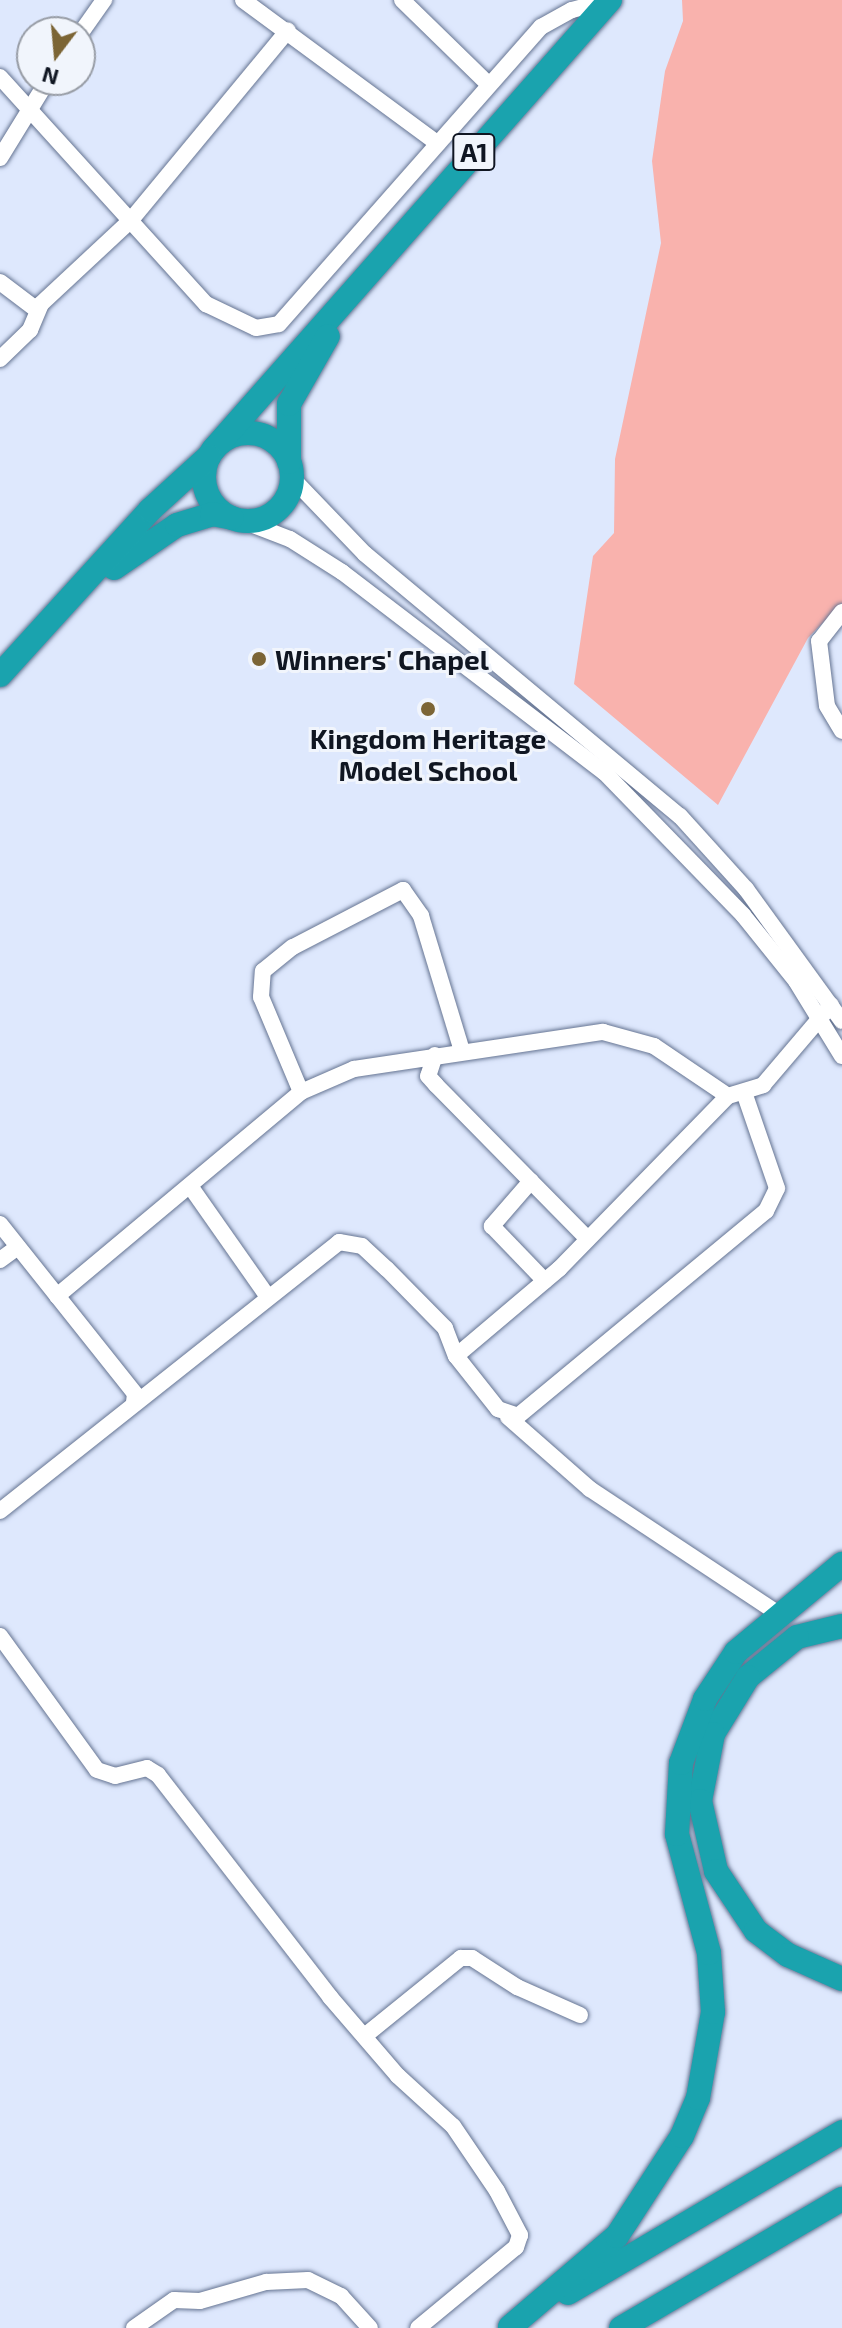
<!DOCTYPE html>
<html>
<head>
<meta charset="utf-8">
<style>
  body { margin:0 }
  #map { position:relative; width:842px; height:2328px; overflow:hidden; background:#dee8fd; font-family:"Exo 2",sans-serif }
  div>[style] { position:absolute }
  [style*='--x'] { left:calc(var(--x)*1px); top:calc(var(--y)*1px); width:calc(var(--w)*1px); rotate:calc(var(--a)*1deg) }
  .green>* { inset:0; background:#f9b2ad }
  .roads { filter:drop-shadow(0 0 2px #657492) drop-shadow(0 0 2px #657492) }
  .minor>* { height:16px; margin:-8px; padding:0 8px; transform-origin:8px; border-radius:8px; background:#fff }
  .highway>* { height:24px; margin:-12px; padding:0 12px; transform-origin:12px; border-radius:12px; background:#1aa3ae }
  .highway>.ring { margin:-12px; padding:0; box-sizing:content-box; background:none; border:24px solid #1aa3ae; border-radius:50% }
  .dots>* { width:22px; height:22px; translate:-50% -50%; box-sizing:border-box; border:4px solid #f1f5fc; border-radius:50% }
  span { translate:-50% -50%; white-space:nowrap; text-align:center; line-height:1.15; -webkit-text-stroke:6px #f1f5fc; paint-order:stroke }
  .shield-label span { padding:2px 6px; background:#f1f5fc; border:2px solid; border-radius:6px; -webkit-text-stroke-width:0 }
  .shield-label { font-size:26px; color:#101622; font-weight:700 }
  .poi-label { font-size:28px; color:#101622; font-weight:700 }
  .left { translate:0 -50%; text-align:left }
  .north { position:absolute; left:16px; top:16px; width:80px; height:80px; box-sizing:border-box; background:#f1f5fc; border:2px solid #979ca5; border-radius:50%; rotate:196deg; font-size:22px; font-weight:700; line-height:32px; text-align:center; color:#101622 }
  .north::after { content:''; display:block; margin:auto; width:28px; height:36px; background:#7c6535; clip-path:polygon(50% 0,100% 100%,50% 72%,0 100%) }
</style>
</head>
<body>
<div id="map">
  <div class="green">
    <div style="clip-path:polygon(682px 0,842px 0,842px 603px,808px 638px,718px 805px,574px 684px,593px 556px,614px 533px,615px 459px,661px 243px,652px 161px,665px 71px,683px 21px)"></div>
  </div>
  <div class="roads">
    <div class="minor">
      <div style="--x:243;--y:0;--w:242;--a:36.4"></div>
      <div style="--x:402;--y:0;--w:120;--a:44.3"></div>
      <div style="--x:80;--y:34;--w:42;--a:-54.8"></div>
      <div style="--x:0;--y:77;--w:307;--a:47.8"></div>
      <div style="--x:206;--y:304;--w:55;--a:25.6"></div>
      <div style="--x:256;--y:328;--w:23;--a:-10"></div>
      <div style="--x:279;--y:324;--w:396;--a:-48.6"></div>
      <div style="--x:541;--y:27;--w:35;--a:-29"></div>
      <div style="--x:572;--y:10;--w:38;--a:-15"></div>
      <div style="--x:0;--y:158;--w:92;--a:-58.4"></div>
      <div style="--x:0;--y:282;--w:46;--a:37.1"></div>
      <div style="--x:0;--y:359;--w:42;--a:-44"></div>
      <div style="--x:30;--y:330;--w:28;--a:-67"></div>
      <div style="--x:41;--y:304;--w:123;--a:-43"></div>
      <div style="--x:131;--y:220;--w:246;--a:-50.4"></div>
      <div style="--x:292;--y:478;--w:105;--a:46.2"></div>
      <div style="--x:365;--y:554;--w:410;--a:39.8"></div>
      <div style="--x:680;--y:816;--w:98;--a:47.9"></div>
      <div style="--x:746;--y:889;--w:163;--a:54"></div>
      <div style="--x:243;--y:521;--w:50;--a:21"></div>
      <div style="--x:290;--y:539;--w:62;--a:32.4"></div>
      <div style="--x:342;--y:572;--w:330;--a:37.4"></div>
      <div style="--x:604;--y:772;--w:199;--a:45.8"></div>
      <div style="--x:743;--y:915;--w:85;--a:51.2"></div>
      <div style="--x:796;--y:981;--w:88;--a:58.5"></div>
      <div style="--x:842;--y:612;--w:37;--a:128"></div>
      <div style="--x:819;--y:641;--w:65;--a:83"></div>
      <div style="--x:827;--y:706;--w:29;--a:59"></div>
      <div style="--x:435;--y:1055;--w:22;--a:108"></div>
      <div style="--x:428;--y:1076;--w:12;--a:48"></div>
      <div style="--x:436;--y:1085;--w:216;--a:45.4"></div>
      <div style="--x:301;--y:1092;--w:103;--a:-112.8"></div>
      <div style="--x:261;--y:997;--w:26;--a:-86"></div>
      <div style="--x:263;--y:971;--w:38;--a:-39"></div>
      <div style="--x:293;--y:947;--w:124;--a:-27.4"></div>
      <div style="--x:403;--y:890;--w:32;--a:55"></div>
      <div style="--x:421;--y:916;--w:141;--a:73.1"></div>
      <div style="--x:531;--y:1181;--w:60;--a:130.9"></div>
      <div style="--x:492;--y:1226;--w:76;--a:46.1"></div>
      <div style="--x:190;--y:1186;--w:136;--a:54.9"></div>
      <div style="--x:0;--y:1224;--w:217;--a:51.5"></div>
      <div style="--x:135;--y:1394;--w:8;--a:97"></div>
      <div style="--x:0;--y:1260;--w:22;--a:-36"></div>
      <div style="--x:57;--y:1296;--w:318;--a:-39.9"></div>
      <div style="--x:301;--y:1092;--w:58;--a:-23.5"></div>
      <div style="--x:354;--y:1069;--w:252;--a:-8.5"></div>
      <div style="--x:603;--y:1032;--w:53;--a:15.4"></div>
      <div style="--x:654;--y:1046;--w:89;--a:34"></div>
      <div style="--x:456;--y:1356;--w:68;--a:51.6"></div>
      <div style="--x:498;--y:1409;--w:21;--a:19"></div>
      <div style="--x:518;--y:1416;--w:322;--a:-39.6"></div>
      <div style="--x:766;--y:1211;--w:25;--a:-64"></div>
      <div style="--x:777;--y:1188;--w:98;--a:-109"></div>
      <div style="--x:508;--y:1417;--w:109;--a:41.3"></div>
      <div style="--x:590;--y:1489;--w:224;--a:33.5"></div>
      <div style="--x:0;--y:1511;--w:433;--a:-38.4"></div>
      <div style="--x:339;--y:1242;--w:23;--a:10"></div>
      <div style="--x:362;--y:1246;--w:34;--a:43"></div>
      <div style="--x:387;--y:1269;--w:83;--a:45.5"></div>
      <div style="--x:445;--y:1328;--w:30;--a:69"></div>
      <div style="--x:456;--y:1356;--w:135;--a:-40.2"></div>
      <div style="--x:559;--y:1269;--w:242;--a:-45.7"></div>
      <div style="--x:728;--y:1096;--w:37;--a:-17"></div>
      <div style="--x:763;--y:1085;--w:105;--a:-49.6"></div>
      <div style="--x:0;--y:1636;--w:165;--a:54.1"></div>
      <div style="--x:97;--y:1770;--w:19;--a:18"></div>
      <div style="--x:115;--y:1776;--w:33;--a:-14"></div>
      <div style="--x:147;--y:1768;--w:13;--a:32"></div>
      <div style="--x:158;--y:1775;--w:281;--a:52.2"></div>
      <div style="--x:330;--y:1997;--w:104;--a:49.3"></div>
      <div style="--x:398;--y:2076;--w:74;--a:42.3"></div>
      <div style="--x:453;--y:2126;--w:78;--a:55.9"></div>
      <div style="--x:497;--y:2191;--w:50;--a:62.4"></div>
      <div style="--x:520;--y:2235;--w:13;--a:108"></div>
      <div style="--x:516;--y:2247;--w:127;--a:140.4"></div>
      <div style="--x:367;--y:2034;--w:121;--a:-39"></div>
      <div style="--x:461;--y:1958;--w:11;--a:0"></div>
      <div style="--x:472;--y:1958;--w:54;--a:32.8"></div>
      <div style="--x:517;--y:1987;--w:69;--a:24"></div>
      <div style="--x:134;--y:2328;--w:49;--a:-35"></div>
      <div style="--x:174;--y:2300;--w:26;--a:2"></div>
      <div style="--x:200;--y:2301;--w:69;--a:-16.1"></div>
      <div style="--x:266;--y:2282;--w:42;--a:-2.7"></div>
      <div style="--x:308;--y:2280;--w:37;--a:26"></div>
      <div style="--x:341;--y:2296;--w:43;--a:47.8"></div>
    </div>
    <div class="highway">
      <div class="ring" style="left:204px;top:433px;width:64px;height:64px"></div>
      <div style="--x:213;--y:450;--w:600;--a:-48.58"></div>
      <div style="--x:289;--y:462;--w:58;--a:-90"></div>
      <div style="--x:289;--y:404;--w:78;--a:-60.2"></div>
      <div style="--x:114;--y:568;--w:76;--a:-34.3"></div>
      <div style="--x:177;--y:525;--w:37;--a:-17"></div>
      <div style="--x:212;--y:514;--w:20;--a:11"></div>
      <div style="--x:0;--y:675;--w:223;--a:-47.7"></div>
      <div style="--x:150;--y:510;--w:79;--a:-42.4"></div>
      <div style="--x:842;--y:1626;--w:46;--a:166.3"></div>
      <div style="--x:797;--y:1637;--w:63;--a:140.8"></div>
      <div style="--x:748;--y:1677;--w:67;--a:121.6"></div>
      <div style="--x:713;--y:1734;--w:68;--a:101"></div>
      <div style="--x:700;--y:1801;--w:72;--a:77.1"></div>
      <div style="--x:716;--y:1871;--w:72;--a:56.3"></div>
      <div style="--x:756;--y:1931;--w:40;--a:37"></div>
      <div style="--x:788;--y:1955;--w:59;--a:24"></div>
      <div style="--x:568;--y:2293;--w:318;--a:-30.4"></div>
      <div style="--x:510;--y:2327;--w:140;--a:-40.4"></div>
      <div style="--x:617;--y:2236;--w:119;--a:-57"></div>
      <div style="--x:682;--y:2136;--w:41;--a:-67.2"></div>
      <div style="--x:698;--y:2098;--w:87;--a:-80.1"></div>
      <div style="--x:713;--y:2012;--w:59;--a:-93.9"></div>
      <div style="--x:709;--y:1953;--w:123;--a:-105.1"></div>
      <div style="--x:677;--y:1834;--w:71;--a:-86.8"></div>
      <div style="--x:681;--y:1763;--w:68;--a:-69.4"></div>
      <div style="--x:705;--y:1699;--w:56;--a:-56.6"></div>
      <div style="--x:736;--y:1652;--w:138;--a:-39.7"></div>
      <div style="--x:621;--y:2328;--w:256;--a:-30.3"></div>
    </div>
  </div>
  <div class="dots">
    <div style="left:259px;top:659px;background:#7c6535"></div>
    <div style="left:428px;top:709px;background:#7c6535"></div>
  </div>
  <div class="shield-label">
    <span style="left:474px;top:152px">A1</span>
  </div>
  <div class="poi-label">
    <span class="left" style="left:275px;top:659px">Winners' Chapel</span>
    <span style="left:428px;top:754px">Kingdom Heritage<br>Model School</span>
  </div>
  <div class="north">N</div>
</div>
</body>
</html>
